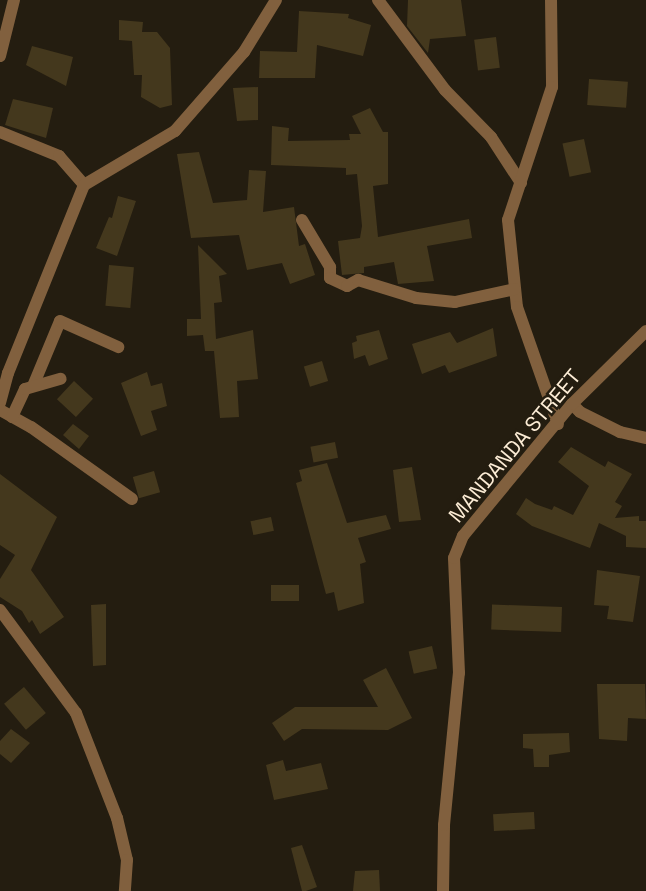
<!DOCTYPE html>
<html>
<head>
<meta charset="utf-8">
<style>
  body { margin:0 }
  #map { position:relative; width:646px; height:891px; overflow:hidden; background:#241d10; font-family:"Space Grotesk",sans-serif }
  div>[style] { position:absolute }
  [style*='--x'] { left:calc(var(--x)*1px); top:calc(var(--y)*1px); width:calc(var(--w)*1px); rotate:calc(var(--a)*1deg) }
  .building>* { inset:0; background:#44381d; transform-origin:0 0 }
  .street>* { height:12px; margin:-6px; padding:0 6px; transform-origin:6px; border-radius:6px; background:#81603e }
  span { translate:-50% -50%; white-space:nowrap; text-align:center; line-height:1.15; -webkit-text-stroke:5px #241d10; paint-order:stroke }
  .street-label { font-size:21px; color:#fdedd6 }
</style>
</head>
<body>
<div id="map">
  <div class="building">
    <div style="clip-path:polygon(408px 0,461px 0,466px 36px,430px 39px,428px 53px,407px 26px)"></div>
    <div style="clip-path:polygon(299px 11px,349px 14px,348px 18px,371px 25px,363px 56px,317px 45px,315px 78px,259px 78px,260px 51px,297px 52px)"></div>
    <div style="clip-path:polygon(119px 20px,143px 22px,142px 32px,157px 32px,170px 48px,172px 105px,160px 108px,141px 97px,142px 75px,134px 75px,132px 41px,119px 40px)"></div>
    <div style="left:496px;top:37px;width:31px;height:22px;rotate:83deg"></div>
    <div style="clip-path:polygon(32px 46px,73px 57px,66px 86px,26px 65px)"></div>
    <div style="left:589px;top:79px;width:39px;height:26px;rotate:4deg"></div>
    <div style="clip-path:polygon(258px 87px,258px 120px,237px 121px,233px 88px)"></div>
    <div style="clip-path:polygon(13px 99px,53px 108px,46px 138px,5px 125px)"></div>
    <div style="clip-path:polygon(370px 108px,383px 132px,388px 132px,388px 184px,373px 186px,378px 237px,469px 219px,472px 238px,427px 246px,434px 281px,398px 284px,394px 262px,364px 267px,364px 273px,342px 275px,338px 241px,360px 238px,362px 226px,357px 174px,346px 175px,346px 168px,271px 165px,272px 126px,289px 128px,288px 141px,350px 140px,349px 134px,361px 134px,352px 116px)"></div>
    <div style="left:584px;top:139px;width:34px;height:22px;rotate:78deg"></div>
    <div style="clip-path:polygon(199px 152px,213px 203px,247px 200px,249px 170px,266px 171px,263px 212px,294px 207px,299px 246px,305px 244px,315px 275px,290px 284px,282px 263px,247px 270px,239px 235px,191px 238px,177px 154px)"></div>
    <div style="clip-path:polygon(118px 196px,136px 201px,117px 256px,96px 248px,109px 217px,112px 218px)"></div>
    <div style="clip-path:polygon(198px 245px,227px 274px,219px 276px,222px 302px,214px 303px,216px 339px,253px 330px,258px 379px,237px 381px,239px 417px,220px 418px,214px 351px,205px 351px,203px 335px,187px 336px,187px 319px,201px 319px)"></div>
    <div style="left:109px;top:265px;width:25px;height:41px;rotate:5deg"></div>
    <div style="clip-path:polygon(493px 328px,497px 356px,449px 373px,445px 365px,422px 374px,412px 344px,450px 332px,457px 343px)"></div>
    <div style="clip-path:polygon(379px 330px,388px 359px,369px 366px,365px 355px,354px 359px,352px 343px,357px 341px,356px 336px)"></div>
    <div style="left:322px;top:361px;width:21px;height:19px;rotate:73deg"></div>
    <div style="clip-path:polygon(147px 372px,151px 386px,162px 383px,167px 406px,151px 411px,157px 430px,141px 436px,121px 383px)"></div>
    <div style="left:74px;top:381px;width:26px;height:25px;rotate:43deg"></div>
    <div style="clip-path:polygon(73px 424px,89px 436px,79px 449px,63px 435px)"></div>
    <div style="left:335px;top:442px;width:16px;height:25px;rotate:79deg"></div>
    <div style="clip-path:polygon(571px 447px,605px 467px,608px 461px,632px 474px,615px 502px,622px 506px,615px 518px,639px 516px,639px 521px,646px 521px,646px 548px,626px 547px,626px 536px,599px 523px,590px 548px,532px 526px,516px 514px,526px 498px,535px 504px,552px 510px,554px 506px,573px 515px,589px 486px,558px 462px)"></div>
    <div style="clip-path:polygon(327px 463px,347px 523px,386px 515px,391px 529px,358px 538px,366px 562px,360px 564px,364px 603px,338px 611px,334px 592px,326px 594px,296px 483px,302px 481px,299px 470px)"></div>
    <div style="clip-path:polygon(412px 467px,421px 520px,399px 522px,393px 470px)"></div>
    <div style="left:154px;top:471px;width:22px;height:22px;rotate:74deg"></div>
    <div style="clip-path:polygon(0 474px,57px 517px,31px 570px,64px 617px,40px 634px,32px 620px,29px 623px,22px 611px,0 597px,0 579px,15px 555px,0 545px)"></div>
    <div style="left:271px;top:517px;width:14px;height:21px;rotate:78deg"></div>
    <div style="clip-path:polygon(597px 570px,640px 576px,633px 622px,607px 619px,609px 606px,594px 605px)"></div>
    <div style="left:299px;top:585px;width:16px;height:28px;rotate:90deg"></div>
    <div style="clip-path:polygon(106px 604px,106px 665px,93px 666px,91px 605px)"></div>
    <div style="left:562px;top:607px;width:25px;height:70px;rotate:92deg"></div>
    <div style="left:432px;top:646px;width:23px;height:24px;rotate:77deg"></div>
    <div style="clip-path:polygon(386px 668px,412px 718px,388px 730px,302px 729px,284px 741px,272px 723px,295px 707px,378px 707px,363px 680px)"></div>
    <div style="clip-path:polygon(597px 684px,645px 684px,646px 719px,628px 718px,627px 741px,599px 739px)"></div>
    <div style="left:24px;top:687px;width:34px;height:26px;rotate:50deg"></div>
    <div style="clip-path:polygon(11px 729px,30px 743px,11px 763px,0 754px,0 741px)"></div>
    <div style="clip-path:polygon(569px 733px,570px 752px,549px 755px,549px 767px,534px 767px,533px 749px,523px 748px,523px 734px)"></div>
    <div style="clip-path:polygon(283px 760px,286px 771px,321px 763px,328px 789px,274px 800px,266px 765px)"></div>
    <div style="left:534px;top:812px;width:17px;height:41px;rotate:87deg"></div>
    <div style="clip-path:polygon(302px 845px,317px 887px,306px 891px,302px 891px,291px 848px)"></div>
    <div style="clip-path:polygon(379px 870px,380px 891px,353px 891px,355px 871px)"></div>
  </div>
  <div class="street">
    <div style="--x:378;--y:0;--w:112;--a:53.3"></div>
    <div style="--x:445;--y:90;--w:66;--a:45.6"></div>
    <div style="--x:491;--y:137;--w:55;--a:56.9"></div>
    <div style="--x:551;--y:0;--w:87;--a:89.3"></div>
    <div style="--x:552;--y:87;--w:140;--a:108.3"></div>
    <div style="--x:508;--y:220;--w:87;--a:84.1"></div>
    <div style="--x:517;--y:307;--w:124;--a:70.7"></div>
    <div style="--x:0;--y:56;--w:58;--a:-76"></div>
    <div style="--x:0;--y:132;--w:64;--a:22.1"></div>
    <div style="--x:59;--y:156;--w:38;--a:49"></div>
    <div style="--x:84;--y:185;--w:203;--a:112"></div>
    <div style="--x:8;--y:373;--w:31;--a:105"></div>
    <div style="--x:84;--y:185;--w:106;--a:-30.7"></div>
    <div style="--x:175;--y:131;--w:105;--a:-48.9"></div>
    <div style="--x:244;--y:52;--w:61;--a:-58.4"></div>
    <div style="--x:302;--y:220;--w:55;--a:59.2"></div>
    <div style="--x:330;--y:267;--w:11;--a:90"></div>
    <div style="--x:330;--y:278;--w:19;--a:25"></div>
    <div style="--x:347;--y:286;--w:13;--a:-29"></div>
    <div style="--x:358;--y:280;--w:61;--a:17.2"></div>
    <div style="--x:416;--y:298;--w:39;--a:6"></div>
    <div style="--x:455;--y:302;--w:61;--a:-12.2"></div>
    <div style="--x:33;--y:386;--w:70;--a:-67.4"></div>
    <div style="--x:60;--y:321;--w:64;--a:24.1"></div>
    <div style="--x:572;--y:404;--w:11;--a:45"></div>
    <div style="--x:580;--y:412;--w:45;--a:26.6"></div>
    <div style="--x:620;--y:432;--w:27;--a:13"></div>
    <div style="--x:0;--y:410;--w:35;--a:29"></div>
    <div style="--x:31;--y:427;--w:124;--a:35.5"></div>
    <div style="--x:12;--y:417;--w:31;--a:-65"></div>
    <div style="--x:25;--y:389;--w:37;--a:-16"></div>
    <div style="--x:0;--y:610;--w:128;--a:53.6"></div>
    <div style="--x:76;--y:713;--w:113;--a:68.7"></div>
    <div style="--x:117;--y:818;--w:43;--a:76.6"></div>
    <div style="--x:127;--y:860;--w:31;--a:94"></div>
    <div style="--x:443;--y:891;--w:66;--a:-89.1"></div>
    <div style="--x:444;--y:825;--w:153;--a:-84.4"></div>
    <div style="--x:459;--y:673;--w:115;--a:-92.5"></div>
    <div style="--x:454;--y:558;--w:24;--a:-68"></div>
    <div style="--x:463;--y:536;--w:171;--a:-50.5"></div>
    <div style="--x:572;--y:404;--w:104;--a:-44.6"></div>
  </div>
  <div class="street-label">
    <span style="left:515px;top:446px;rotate:-50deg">MANDANDA STREET</span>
  </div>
</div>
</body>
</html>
